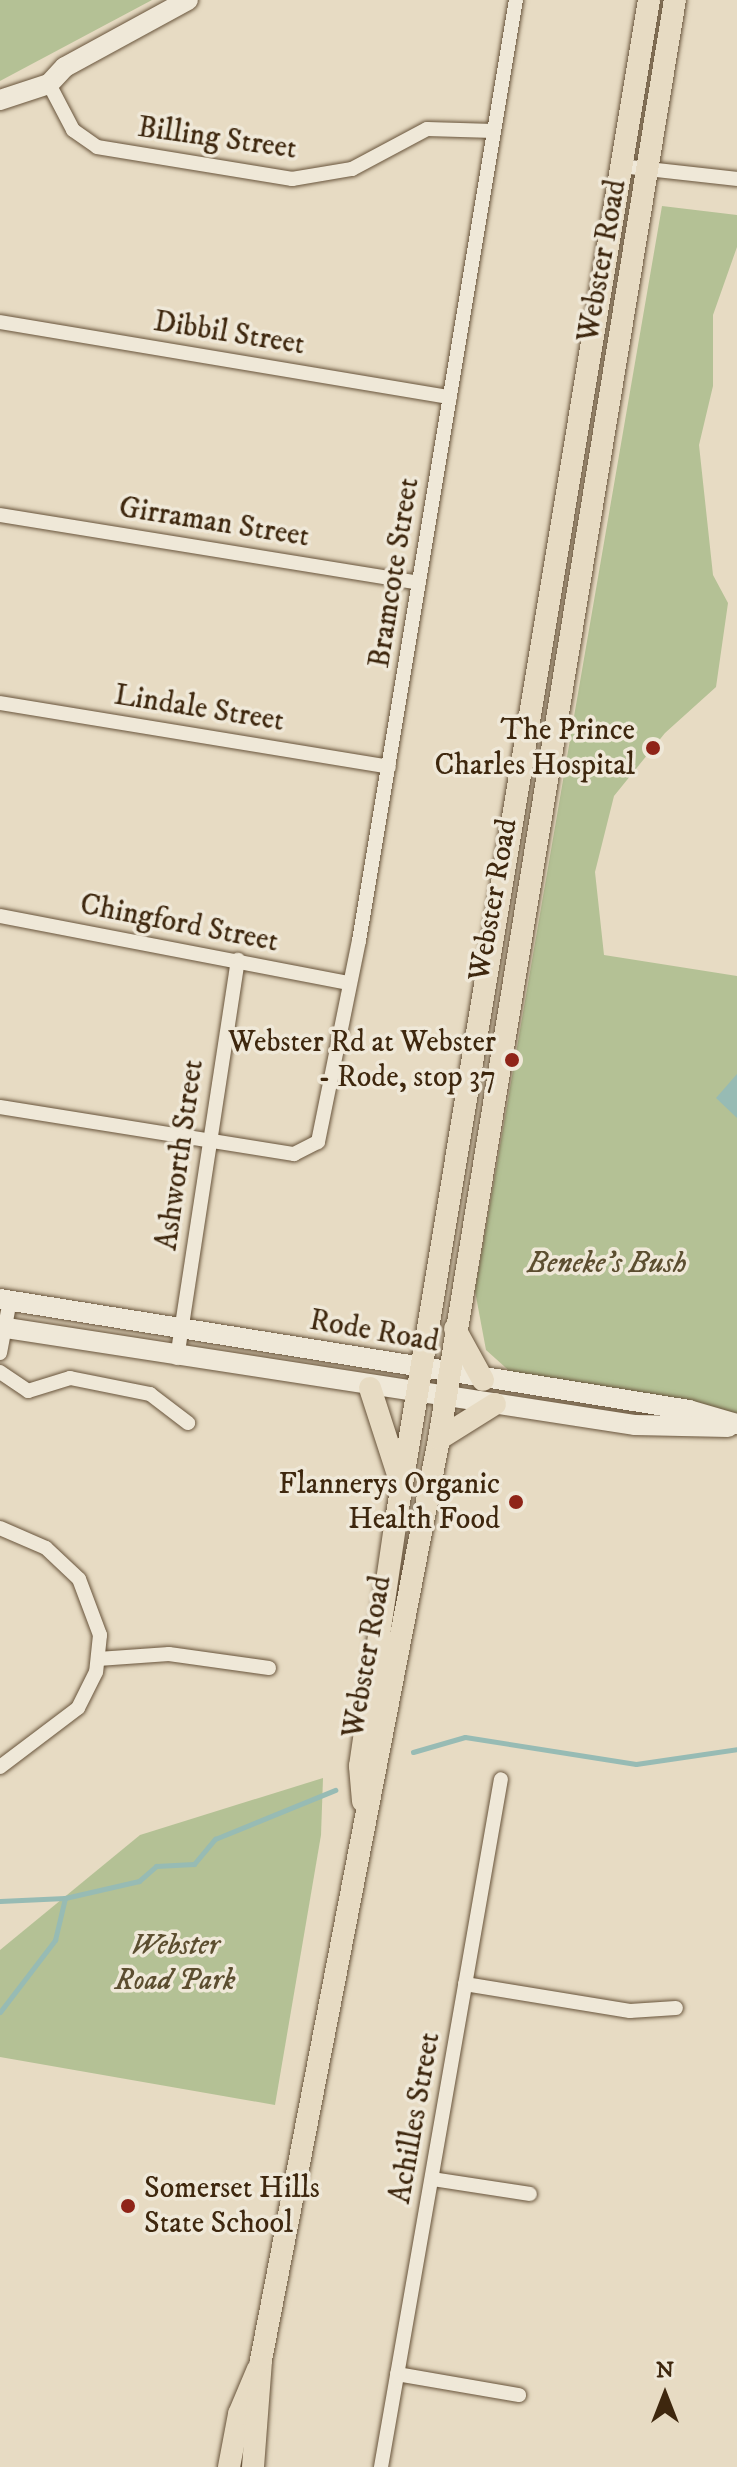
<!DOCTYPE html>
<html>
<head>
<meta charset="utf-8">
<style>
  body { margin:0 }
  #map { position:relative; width:737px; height:2467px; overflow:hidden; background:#e7dbc3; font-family:"IM FELL DW Pica",serif }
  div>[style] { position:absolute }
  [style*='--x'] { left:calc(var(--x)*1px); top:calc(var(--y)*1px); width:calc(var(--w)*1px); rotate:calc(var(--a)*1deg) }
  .green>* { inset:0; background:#b4c195 }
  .water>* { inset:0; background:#97bbb4 }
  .stream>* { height:5px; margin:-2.5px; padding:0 2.5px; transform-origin:2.5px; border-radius:2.5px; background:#97bbb4 }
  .roads { filter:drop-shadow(0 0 2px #68543b) drop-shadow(0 0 2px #68543b) }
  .street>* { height:14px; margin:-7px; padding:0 7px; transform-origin:7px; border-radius:7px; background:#efe8d8 }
  .secondary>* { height:20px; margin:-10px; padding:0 10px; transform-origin:10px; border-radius:10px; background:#efe8d8 }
  .primary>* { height:22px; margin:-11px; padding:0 11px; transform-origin:11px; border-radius:11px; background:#e7dbc3 }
  .dots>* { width:22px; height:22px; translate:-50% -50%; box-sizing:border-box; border:4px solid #efe8d8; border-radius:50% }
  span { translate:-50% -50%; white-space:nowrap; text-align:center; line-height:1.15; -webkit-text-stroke:7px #efe8d8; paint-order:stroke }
  .street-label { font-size:30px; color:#3e270e }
  .poi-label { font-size:30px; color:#3e270e }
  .right { translate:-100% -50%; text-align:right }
  .left { translate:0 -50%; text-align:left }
  .park-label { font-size:30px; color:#5c4e30; font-style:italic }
  .north { position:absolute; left:625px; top:2355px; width:80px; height:80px; -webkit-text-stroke:6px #efe8d8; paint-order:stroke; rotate:0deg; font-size:22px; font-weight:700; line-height:32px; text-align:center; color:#3e270e }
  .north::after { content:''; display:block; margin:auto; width:28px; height:36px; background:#3e270e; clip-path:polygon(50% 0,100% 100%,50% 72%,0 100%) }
</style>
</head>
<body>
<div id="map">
  <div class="green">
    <div style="clip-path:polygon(0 0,152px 0,0 81px)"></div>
    <div style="clip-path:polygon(662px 206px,737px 215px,737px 247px,713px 315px,713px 386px,699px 445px,713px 575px,728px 603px,716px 687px,665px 733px,614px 796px,595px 872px,604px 955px,737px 976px,737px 1413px,514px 1375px,486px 1350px,475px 1291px)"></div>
    <div style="clip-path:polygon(323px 1778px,321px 1835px,275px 2105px,0 2057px,0 1950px,140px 1835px)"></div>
  </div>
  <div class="water">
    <div style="clip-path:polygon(737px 1074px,737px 1118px,716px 1098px)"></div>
  </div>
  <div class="stream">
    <div style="--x:413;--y:1752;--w:54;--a:-16.1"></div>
    <div style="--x:465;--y:1737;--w:173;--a:9"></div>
    <div style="--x:636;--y:1764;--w:102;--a:-8.4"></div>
    <div style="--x:0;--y:1901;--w:65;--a:-2.6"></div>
    <div style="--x:0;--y:2012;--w:91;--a:-52.6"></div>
    <div style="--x:55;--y:1940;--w:43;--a:-76.6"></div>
    <div style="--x:65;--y:1898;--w:76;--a:-12.9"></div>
    <div style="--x:139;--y:1881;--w:23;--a:-41"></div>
    <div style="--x:156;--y:1866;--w:38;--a:-3"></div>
    <div style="--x:194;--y:1864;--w:33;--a:-50"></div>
    <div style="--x:215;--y:1839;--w:130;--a:-22.2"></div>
  </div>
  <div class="roads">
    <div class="street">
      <div style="--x:49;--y:84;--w:52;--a:62.4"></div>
      <div style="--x:73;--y:130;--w:29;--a:35"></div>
      <div style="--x:97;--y:147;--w:198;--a:9.3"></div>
      <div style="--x:292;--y:179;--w:61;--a:-9.5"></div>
      <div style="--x:352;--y:169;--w:85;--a:-28.1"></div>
      <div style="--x:427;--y:129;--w:67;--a:1.7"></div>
      <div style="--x:621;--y:166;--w:117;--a:6.4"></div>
      <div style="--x:0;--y:322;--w:456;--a:9.5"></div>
      <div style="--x:0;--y:515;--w:424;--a:9.2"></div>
      <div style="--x:0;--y:703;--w:394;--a:9.3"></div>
      <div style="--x:0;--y:916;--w:355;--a:10.9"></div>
      <div style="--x:0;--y:1107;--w:298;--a:9.1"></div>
      <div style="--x:294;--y:1154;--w:27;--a:-27"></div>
      <div style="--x:318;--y:1142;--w:205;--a:-78.5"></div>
      <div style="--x:359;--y:941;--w:954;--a:-80.53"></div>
      <div style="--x:0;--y:1353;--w:54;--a:-79.3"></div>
      <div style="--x:177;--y:1358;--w:403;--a:-81.3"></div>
      <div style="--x:0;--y:1372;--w:34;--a:34"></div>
      <div style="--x:28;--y:1391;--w:44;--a:-17.2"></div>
      <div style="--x:70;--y:1378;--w:82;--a:11.3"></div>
      <div style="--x:150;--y:1394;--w:48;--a:37.3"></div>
      <div style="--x:0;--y:1528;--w:50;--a:23.5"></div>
      <div style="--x:46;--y:1548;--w:45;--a:43.2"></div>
      <div style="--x:79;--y:1579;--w:60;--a:69.4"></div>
      <div style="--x:100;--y:1635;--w:37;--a:96"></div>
      <div style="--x:96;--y:1672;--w:40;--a:116.6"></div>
      <div style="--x:78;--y:1708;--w:98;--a:142.9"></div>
      <div style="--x:98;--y:1659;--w:71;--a:-4"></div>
      <div style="--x:169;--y:1654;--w:101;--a:8"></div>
      <div style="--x:465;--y:1984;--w:167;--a:9.3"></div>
      <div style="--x:630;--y:2011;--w:46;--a:-3.7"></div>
      <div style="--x:432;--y:2179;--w:99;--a:8.7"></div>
      <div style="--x:397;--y:2374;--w:124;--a:9.8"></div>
      <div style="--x:381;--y:2467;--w:698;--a:-80.11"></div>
    </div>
    <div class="secondary">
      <div style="--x:0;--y:100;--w:52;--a:-18.1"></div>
      <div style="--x:49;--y:84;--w:23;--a:-47"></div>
      <div style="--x:65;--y:67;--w:140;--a:-28.6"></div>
      <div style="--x:0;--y:1299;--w:698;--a:9.15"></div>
      <div style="--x:689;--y:1410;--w:50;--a:16.3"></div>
      <div style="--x:0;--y:1327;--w:643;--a:8.77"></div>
      <div style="--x:635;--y:1425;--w:93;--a:1.2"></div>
    </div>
    <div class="primary">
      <div style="--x:455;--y:1329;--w:58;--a:61.2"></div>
      <div style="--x:370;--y:1388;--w:104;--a:72.1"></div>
      <div style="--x:439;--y:1439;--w:66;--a:-32"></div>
      <div style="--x:363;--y:1801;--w:35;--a:-95"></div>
      <div style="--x:360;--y:1766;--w:243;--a:-81.7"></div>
      <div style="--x:395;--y:1526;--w:1547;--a:-80.55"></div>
      <div style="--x:229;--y:2467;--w:54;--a:-79.3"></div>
      <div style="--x:239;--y:2414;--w:49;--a:-67.1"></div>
      <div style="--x:253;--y:2467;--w:107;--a:-85.7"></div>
      <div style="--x:261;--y:2360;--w:938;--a:-79.06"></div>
      <div style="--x:439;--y:1439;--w:1458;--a:-80.69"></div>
    </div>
  </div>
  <div class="dots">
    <div style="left:653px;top:748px;background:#8f2418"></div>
    <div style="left:512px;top:1060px;background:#8f2418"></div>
    <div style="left:516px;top:1502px;background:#8f2418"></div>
    <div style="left:128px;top:2206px;background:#8f2418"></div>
  </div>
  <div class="street-label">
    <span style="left:217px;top:139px;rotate:8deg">Billing Street</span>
    <span style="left:603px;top:261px;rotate:-80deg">Webster Road</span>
    <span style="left:229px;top:334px;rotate:9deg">Dibbil Street</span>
    <span style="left:214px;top:523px;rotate:9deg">Girraman Street</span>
    <span style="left:395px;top:573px;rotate:-81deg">Bramcote Street</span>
    <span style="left:199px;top:709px;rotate:9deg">Lindale Street</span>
    <span style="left:494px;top:900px;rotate:-80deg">Webster Road</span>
    <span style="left:179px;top:924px;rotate:11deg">Chingford Street</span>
    <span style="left:181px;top:1155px;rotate:-82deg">Ashworth Street</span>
    <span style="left:374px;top:1332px;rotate:10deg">Rode Road</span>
    <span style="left:368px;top:1657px;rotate:-80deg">Webster Road</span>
    <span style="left:416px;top:2118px;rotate:-80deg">Achilles Street</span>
  </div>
  <div class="poi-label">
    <span class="right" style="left:635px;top:748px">The Prince<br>Charles Hospital</span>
    <span class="right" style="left:496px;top:1060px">Webster Rd at Webster<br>- Rode, stop 37</span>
    <span class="right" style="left:500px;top:1502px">Flannerys Organic<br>Health Food</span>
    <span class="left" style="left:144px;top:2206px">Somerset Hills<br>State School</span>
  </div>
  <div class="park-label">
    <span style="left:607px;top:1264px">Beneke's Bush</span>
    <span style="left:175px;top:1963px">Webster<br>Road Park</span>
  </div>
  <div class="north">N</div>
</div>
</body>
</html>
